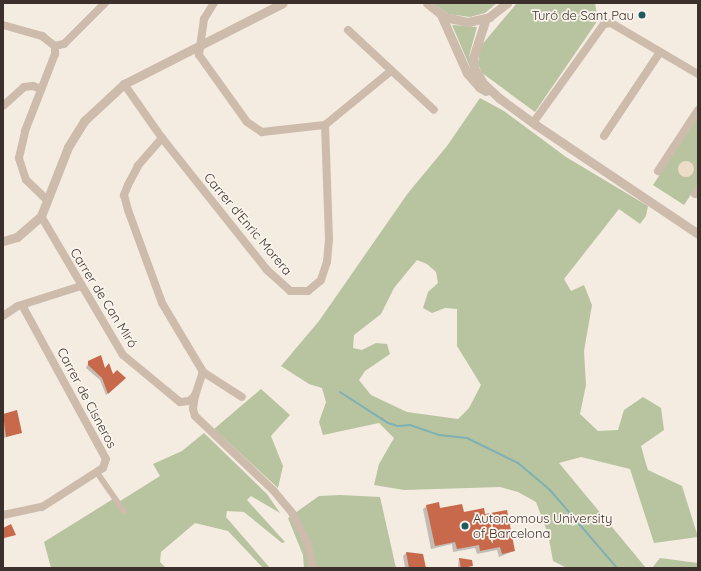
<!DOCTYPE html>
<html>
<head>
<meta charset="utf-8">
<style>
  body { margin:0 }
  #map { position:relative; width:701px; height:571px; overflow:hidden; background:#f4ebe1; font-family:Quicksand,sans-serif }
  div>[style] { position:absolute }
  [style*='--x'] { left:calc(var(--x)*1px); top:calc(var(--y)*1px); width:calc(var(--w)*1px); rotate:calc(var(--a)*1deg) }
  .green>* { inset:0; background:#b8c4a0 }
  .plaza>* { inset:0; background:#ecdcc8 }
  .round { border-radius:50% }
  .shadow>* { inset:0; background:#0003 }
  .stream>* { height:2px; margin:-1px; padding:0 1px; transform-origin:1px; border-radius:1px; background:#7fb0b2 }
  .building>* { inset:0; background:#c8694b }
  .pedestrian>* { height:5.5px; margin:-2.75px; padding:0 2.75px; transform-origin:2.75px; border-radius:2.75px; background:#cdbbac }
  .minor>* { height:8px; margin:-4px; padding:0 4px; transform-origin:4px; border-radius:4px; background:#cdbbac }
  .tertiary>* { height:9px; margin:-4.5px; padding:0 4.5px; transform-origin:4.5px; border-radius:4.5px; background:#cdbbac }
  .dots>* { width:11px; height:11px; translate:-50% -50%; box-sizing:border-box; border:2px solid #fbf5ee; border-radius:50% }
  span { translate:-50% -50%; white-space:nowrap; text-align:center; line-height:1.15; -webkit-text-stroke:3.5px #fbf5ee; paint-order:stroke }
  .poi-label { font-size:13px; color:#3b302b }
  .right { translate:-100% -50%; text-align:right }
  .left { translate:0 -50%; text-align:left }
  .street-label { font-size:13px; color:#3b302b }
  .frame { position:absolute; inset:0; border:4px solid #3b302b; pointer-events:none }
</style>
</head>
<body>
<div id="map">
  <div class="green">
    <div style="clip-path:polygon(433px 3px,497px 3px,485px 13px,470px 17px,448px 14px)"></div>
    <div style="clip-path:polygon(517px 3px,595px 3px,598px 20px,535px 112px,482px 73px,478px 64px,480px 47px)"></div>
    <div style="clip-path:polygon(452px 25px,477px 27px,469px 56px,473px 74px)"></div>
    <div style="clip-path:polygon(evenodd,480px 98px,504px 111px,566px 157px,648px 206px,646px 216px,640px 224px,619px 209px,564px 279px,571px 291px,584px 285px,592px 305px,584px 351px,586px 385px,580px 414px,598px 431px,618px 430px,624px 410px,643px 397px,661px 408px,664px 430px,641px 446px,646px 464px,648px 470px,682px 486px,698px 537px,654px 543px,630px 469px,581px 457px,559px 463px,646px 568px,567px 568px,553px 561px,548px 534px,536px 502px,518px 492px,500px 487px,404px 490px,374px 485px,379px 464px,394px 438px,379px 423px,323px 435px,319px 422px,326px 402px,322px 388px,309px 384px,281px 366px,319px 321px,408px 193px,447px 146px,480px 98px,417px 260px,427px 264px,436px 272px,438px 283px,428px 292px,423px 308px,432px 313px,445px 308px,457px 309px,457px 346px,481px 385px,469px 408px,458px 419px,407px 412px,371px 395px,359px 380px,365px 371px,390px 354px,387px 344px,376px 343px,362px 350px,353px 348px,354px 335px,381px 314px,394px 288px,417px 260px)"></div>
    <div style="clip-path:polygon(698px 116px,698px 184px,684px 205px,653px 185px)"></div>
    <div style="clip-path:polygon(261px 389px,290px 415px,271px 436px,283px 466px,278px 488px,214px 429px)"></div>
    <div style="clip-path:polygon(204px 433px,267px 494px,280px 513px,251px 496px,247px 500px,285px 542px,282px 543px,244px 512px,227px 511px,226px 517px,270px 568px,263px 568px,228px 531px,195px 523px,161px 552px,160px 562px,166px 568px,51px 568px,44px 542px,113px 499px,117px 503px,160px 476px,153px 464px,182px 451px)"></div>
    <div style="clip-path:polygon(340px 495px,380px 497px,396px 568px,304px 568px,303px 555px,288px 518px,319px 496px)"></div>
    <div style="clip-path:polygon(660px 558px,698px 563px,698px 568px,652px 568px)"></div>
  </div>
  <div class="plaza">
    <div class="round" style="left:678px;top:161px;width:16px;height:16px"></div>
  </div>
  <div class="shadow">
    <div style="clip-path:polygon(89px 362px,113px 375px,125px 378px,106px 395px,100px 380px,86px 368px)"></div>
    <div style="clip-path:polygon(16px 411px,21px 432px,4px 438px,3px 415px)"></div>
    <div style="clip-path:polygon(427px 506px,485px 515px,514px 551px,499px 557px,497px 550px,477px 554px,475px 548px,453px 552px,452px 544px,431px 549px,423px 509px)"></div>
    <div style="clip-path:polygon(3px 529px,15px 535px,3px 539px)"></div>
    <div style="clip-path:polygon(406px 553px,422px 555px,425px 568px,405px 568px,403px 556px)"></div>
    <div style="clip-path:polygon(459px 559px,471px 561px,472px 566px,458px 568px)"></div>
  </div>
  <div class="stream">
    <div style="--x:340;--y:392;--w:57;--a:32.9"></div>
    <div style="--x:388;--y:423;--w:10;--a:17"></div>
    <div style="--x:398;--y:426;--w:12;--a:-5"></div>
    <div style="--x:410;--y:425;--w:31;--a:19"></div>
    <div style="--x:439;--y:435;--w:28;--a:6"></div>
    <div style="--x:467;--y:438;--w:57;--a:26.1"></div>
    <div style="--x:518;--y:463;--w:42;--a:40.2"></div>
    <div style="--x:550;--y:490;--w:103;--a:49.3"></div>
  </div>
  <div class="building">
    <div style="clip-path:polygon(101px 355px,105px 368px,109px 363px,113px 374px,117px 370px,126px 378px,108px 394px,102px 378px,88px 365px,88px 361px)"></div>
    <div style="clip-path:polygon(17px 410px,22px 433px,6px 437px,3px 414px)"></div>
    <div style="clip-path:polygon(439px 502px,440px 508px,462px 504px,464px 512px,484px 508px,485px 514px,507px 510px,515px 551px,502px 554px,500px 547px,480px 551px,479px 545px,457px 549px,455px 542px,435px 546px,426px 505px)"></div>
    <div style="clip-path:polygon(11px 524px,16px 535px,3px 538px,3px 528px)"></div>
    <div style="clip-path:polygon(406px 552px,423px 554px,426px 568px,409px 568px)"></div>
    <div style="clip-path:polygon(459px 558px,472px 560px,473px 566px,461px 568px)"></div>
  </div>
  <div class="pedestrian">
    <div style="--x:97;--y:472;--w:47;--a:55.3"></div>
  </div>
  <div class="minor">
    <div style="--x:214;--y:3;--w:19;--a:122"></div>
    <div style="--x:204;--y:19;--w:36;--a:98"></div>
    <div style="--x:199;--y:55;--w:82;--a:54.4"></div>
    <div style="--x:247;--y:122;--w:18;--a:34"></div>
    <div style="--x:262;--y:132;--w:63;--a:-6.3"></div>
    <div style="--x:3;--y:25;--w:41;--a:15.8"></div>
    <div style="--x:42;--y:36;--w:16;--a:38"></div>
    <div style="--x:348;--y:30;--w:117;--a:42.9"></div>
    <div style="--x:55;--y:46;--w:9;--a:-13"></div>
    <div style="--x:64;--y:44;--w:58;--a:-45"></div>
    <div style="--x:124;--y:84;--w:66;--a:54.9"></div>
    <div style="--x:162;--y:138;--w:169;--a:51.5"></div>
    <div style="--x:267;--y:270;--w:31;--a:42"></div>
    <div style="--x:290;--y:291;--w:18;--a:0"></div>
    <div style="--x:308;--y:291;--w:17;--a:-40"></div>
    <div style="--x:321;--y:280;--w:19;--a:-72"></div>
    <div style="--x:327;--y:262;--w:23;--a:-85"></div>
    <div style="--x:329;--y:239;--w:114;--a:-92"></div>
    <div style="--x:3;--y:106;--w:28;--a:-42"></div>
    <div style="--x:24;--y:87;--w:9;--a:-6"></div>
    <div style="--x:33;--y:86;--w:9;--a:21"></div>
    <div style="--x:533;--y:123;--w:122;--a:-54.4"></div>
    <div style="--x:604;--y:24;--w:7;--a:-8"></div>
    <div style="--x:611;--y:23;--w:101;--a:30.4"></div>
    <div style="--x:325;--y:125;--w:85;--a:-39.3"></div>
    <div style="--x:604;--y:136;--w:101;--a:-56.3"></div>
    <div style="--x:162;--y:138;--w:37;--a:131"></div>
    <div style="--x:138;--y:166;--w:21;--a:118"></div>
    <div style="--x:128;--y:185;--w:11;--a:112"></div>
    <div style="--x:124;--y:195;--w:16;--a:75"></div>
    <div style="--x:128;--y:210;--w:99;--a:69.9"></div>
    <div style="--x:162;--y:303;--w:49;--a:59.2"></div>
    <div style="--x:187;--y:345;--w:31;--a:59"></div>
    <div style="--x:203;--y:372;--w:46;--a:32.7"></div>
    <div style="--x:658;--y:171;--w:73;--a:-56.7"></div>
    <div style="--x:695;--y:194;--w:5;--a:-53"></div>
    <div style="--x:47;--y:200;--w:29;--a:-136"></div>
    <div style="--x:26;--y:180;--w:23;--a:-108"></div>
    <div style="--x:19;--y:158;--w:28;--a:-77"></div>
    <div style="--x:25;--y:131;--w:83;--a:-68.7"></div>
    <div style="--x:55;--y:54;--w:8;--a:-90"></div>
    <div style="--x:41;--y:216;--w:161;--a:59.5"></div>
    <div style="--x:123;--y:355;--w:74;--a:39.5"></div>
    <div style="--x:180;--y:402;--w:9;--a:-6"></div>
    <div style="--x:189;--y:401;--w:8;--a:-40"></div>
    <div style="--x:195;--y:396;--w:25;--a:-72"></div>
    <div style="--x:3;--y:316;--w:18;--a:-34"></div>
    <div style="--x:18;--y:306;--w:66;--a:-17.6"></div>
    <div style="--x:195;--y:395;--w:14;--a:98"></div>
    <div style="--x:193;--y:409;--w:7;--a:74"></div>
    <div style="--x:195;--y:416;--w:108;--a:43.5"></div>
    <div style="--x:273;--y:490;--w:30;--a:50"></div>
    <div style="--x:292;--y:513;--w:33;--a:63"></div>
    <div style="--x:307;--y:542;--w:27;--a:77"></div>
    <div style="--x:3;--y:515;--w:40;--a:-12"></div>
    <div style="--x:42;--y:507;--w:72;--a:-32.6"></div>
    <div style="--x:103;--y:468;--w:9;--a:-72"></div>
    <div style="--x:106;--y:459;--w:175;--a:-118.6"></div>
  </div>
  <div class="tertiary">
    <div style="--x:427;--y:3;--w:22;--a:39"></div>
    <div style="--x:444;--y:17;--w:25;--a:12"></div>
    <div style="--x:468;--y:22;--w:22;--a:-13"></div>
    <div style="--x:489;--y:17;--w:23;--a:-38"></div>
    <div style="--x:441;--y:15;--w:64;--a:65.9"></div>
    <div style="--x:467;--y:73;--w:18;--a:49"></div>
    <div style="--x:479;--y:87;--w:8;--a:30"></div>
    <div style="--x:486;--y:18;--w:42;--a:108"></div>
    <div style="--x:473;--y:58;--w:10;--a:84"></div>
    <div style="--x:474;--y:68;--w:17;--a:59"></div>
    <div style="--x:483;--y:83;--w:22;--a:43"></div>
    <div style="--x:499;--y:98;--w:46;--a:36.1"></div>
    <div style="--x:536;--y:125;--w:195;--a:33.9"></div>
    <div style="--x:3;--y:241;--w:15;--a:-16"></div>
    <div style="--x:17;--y:237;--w:32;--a:-41"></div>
    <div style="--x:41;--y:216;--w:74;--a:-68.6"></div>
    <div style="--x:68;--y:147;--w:31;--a:-58"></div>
    <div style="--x:84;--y:121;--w:54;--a:-42.8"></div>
    <div style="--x:124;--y:84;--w:178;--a:-27"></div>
  </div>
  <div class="dots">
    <div style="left:642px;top:15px;background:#1f5a5e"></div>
    <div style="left:465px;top:526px;background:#1f5a5e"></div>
  </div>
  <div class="poi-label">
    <span class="right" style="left:634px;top:15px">Turó de Sant Pau</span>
    <span class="left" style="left:473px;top:526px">Autonomous University<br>of Barcelona</span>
  </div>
  <div class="street-label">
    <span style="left:248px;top:224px;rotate:50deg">Carrer d'Enric Morera</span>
    <span style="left:104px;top:298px;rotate:58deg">Carrer de Can Miró</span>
    <span style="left:87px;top:398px;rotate:62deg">Carrer de Cisneros</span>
  </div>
  <div class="frame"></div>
</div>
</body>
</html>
